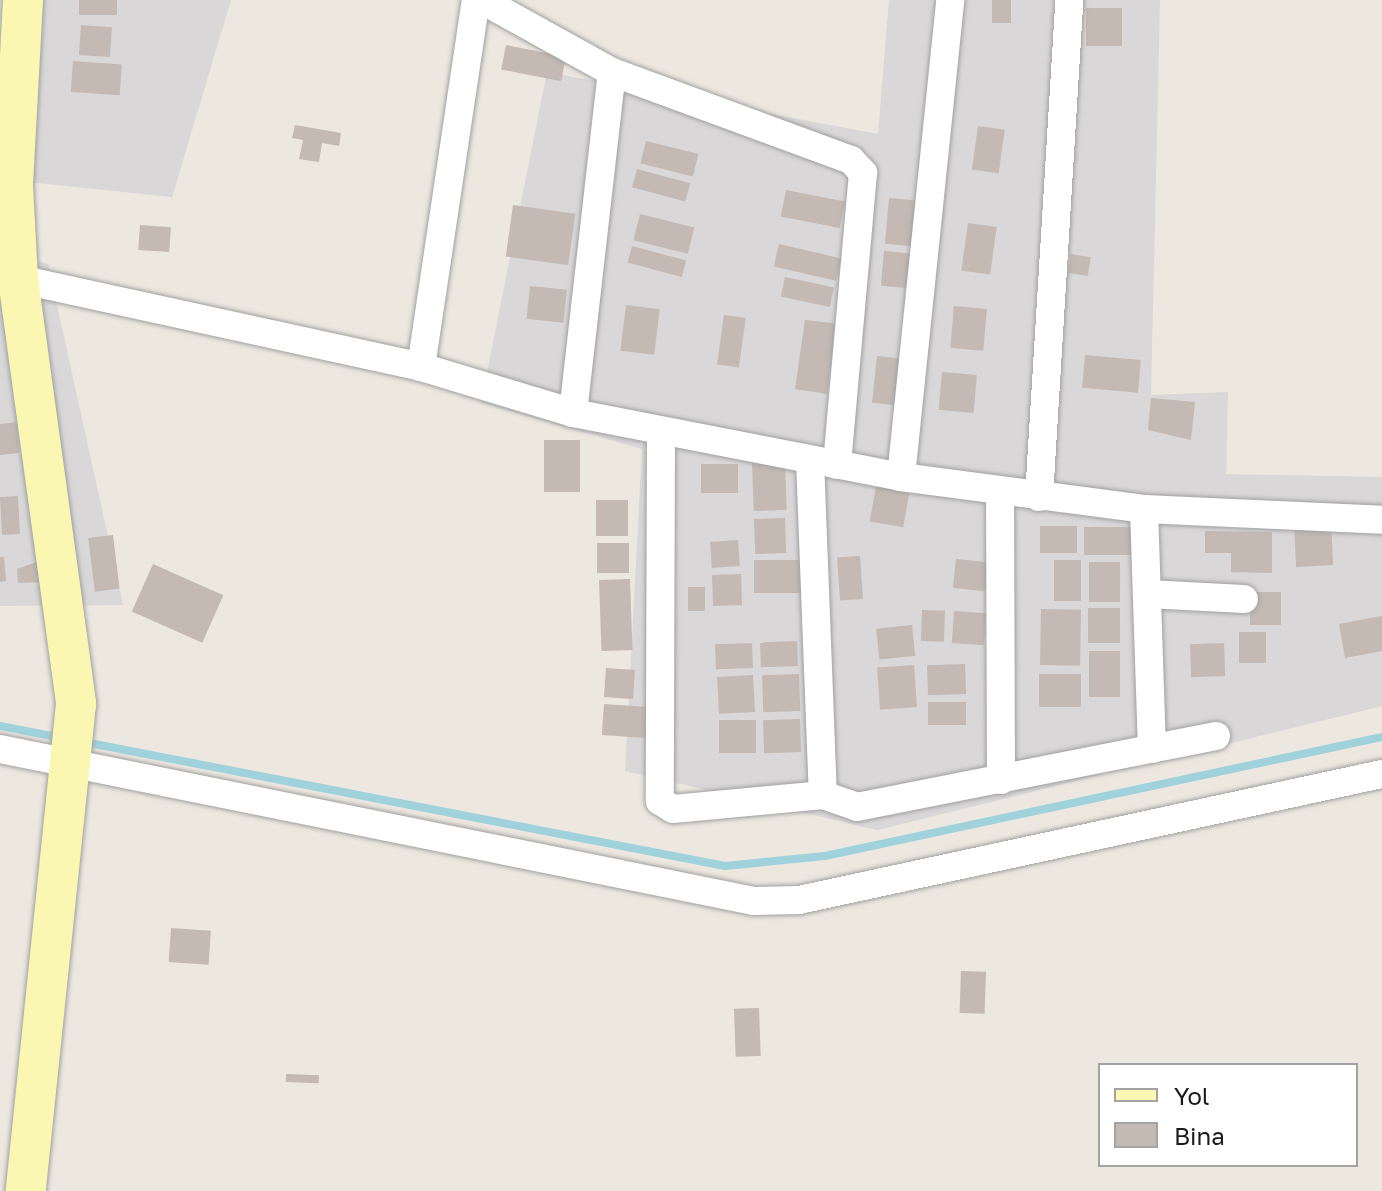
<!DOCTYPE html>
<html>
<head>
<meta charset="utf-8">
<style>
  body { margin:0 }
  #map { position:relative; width:1382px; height:1191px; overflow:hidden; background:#ece7df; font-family:"Golos Text",sans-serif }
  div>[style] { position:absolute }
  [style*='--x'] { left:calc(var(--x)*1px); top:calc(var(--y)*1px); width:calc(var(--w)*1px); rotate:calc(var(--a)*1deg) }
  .residential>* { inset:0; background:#d9d7d7 }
  .stream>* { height:8px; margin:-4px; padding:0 4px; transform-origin:4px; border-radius:4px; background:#9fd2db }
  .building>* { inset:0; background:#c4b9b3; transform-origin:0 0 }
  .roads { filter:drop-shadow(0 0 2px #a1a1a1) drop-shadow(0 0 2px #a1a1a1) }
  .street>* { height:28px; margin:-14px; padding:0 14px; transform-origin:14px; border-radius:14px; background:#fff }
  .secondary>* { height:40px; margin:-20px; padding:0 20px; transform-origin:20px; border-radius:20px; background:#f9f7b1 }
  span { translate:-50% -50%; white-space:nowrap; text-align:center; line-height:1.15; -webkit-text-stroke:6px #fff; paint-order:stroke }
  .legend { position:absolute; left:1098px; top:1063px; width:260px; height:104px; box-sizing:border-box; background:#fff; border:2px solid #a3a3a3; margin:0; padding:10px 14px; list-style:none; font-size:24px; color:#1a1a1a }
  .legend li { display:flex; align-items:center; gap:16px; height:40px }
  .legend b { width:40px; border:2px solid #a3a3a3 }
</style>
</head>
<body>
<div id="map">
  <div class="residential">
    <div style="clip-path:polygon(25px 0,231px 0,172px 197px,18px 181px)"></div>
    <div style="clip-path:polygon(889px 0,1160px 0,1151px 395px,1228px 392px,1226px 474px,1382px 477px,1382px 706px,877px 830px,625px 771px,642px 449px,481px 403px,547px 72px,878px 134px)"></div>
    <div style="clip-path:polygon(0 251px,48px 264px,123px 605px,0 606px)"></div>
  </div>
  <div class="stream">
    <div style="--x:0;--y:726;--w:63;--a:11"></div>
    <div style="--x:84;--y:742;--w:653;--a:10.95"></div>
    <div style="--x:725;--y:866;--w:100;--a:-5.7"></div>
    <div style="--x:825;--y:856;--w:570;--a:-12.06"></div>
  </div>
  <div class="building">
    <div style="left:79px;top:0;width:38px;height:15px"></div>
    <div style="left:992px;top:0;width:19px;height:23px"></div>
    <div style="left:1122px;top:8px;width:38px;height:36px;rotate:90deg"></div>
    <div style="left:81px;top:25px;width:31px;height:30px;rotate:4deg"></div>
    <div style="left:506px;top:45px;width:61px;height:25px;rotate:11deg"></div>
    <div style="left:73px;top:61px;width:49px;height:31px;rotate:4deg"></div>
    <div style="clip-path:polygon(295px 125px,341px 133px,339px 146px,322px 143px,319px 162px,299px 159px,303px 140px,292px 138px)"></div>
    <div style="left:978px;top:126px;width:27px;height:44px;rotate:8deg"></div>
    <div style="left:646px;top:141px;width:54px;height:23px;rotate:14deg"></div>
    <div style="left:637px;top:169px;width:55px;height:19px;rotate:15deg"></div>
    <div style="left:786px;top:190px;width:60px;height:27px;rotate:11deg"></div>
    <div style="left:889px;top:198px;width:34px;height:46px;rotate:5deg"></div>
    <div style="left:513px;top:205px;width:63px;height:52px;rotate:8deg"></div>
    <div style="left:640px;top:214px;width:56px;height:27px;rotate:14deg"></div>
    <div style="left:968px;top:223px;width:29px;height:48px;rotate:8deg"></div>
    <div style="left:140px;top:225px;width:31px;height:25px;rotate:4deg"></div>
    <div style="left:779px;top:244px;width:64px;height:23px;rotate:13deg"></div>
    <div style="left:632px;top:246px;width:56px;height:17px;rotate:15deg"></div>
    <div style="left:884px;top:251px;width:33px;height:35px;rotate:5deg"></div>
    <div style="left:1071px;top:254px;width:20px;height:19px;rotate:9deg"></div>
    <div style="left:785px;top:277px;width:50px;height:20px;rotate:12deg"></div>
    <div style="left:530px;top:286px;width:37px;height:33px;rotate:6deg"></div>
    <div style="left:626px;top:305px;width:34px;height:46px;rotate:7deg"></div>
    <div style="left:954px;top:306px;width:33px;height:42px;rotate:5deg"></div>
    <div style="left:724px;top:315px;width:22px;height:50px;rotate:8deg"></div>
    <div style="clip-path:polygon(805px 320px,848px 325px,834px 341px,827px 394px,795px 389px)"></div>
    <div style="left:1085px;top:355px;width:56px;height:33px;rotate:5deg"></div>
    <div style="left:877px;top:356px;width:31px;height:47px;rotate:6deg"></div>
    <div style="left:942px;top:372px;width:35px;height:38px;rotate:5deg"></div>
    <div style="clip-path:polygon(1151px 398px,1195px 402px,1191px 440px,1148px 430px)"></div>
    <div style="clip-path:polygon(17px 422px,19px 453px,0 455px,0 424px)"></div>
    <div style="left:544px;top:440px;width:36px;height:52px"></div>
    <div style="left:785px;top:462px;width:48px;height:33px;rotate:88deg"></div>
    <div style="left:738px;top:464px;width:29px;height:37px;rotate:90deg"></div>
    <div style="left:876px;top:486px;width:34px;height:36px;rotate:10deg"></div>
    <div style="left:18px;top:496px;width:38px;height:18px;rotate:87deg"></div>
    <div style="left:596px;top:500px;width:32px;height:36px"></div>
    <div style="left:785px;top:518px;width:35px;height:31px;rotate:88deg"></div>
    <div style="left:1331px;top:524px;width:41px;height:37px;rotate:87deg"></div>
    <div style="left:1077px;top:526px;width:27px;height:37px;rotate:90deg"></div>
    <div style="left:1084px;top:527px;width:58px;height:28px"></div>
    <div style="clip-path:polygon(1205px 531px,1272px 532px,1272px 573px,1231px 572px,1231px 553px,1205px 553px)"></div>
    <div style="left:113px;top:535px;width:54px;height:25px;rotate:83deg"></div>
    <div style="left:738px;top:540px;width:26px;height:28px;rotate:86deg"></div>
    <div style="left:597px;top:543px;width:32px;height:30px"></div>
    <div style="left:860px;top:556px;width:43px;height:23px;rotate:86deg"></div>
    <div style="clip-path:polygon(0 557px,4px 557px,6px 581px,0 582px)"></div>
    <div style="clip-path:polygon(48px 558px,49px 582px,18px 583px,17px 569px)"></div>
    <div style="left:956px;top:559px;width:39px;height:29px;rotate:6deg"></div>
    <div style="left:754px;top:560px;width:50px;height:33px"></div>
    <div style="left:1054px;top:560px;width:27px;height:41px"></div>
    <div style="left:1089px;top:562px;width:31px;height:40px"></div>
    <div style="left:153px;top:564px;width:77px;height:52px;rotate:24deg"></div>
    <div style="left:741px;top:574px;width:31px;height:29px;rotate:88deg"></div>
    <div style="left:630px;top:579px;width:71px;height:31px;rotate:88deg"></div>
    <div style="left:688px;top:587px;width:17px;height:24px"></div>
    <div style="left:1250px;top:592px;width:31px;height:33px"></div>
    <div style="left:1088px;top:608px;width:32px;height:35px"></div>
    <div style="left:1041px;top:609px;width:40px;height:56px;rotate:1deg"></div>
    <div style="left:922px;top:610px;width:23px;height:31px;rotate:2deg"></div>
    <div style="left:954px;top:611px;width:32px;height:32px;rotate:4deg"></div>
    <div style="clip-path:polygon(1382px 616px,1382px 651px,1345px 658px,1339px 624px)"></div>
    <div style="left:912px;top:625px;width:31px;height:36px;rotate:84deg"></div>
    <div style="left:1239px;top:632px;width:27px;height:31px"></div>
    <div style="left:797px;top:641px;width:25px;height:37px;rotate:88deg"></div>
    <div style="left:752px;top:643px;width:25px;height:37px;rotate:88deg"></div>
    <div style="left:1224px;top:643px;width:33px;height:34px;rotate:88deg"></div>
    <div style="left:1089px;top:651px;width:31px;height:46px"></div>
    <div style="left:965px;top:664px;width:30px;height:38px;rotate:88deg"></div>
    <div style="left:914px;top:665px;width:42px;height:37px;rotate:86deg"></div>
    <div style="left:606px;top:668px;width:29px;height:29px;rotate:4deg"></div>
    <div style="left:799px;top:674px;width:37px;height:37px;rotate:88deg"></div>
    <div style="left:1039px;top:674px;width:42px;height:33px"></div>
    <div style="left:753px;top:675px;width:37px;height:36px;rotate:87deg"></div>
    <div style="left:928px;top:702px;width:38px;height:23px"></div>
    <div style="left:604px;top:704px;width:48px;height:31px;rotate:4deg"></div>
    <div style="left:800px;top:719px;width:33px;height:37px;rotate:88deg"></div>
    <div style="left:756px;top:720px;width:33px;height:37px;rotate:90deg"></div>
    <div style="left:171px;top:928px;width:40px;height:34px;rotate:4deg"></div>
    <div style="left:961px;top:971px;width:25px;height:42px;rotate:2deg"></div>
    <div style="left:759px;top:1008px;width:48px;height:25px;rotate:88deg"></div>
    <div style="left:286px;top:1074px;width:33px;height:8px;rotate:2deg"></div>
  </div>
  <div class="roads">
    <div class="street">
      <div style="--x:482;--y:0;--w:149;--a:29"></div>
      <div style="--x:612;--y:72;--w:255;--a:20.2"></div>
      <div style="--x:851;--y:160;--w:18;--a:47"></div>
      <div style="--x:863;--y:173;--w:293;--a:95.1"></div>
      <div style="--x:0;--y:275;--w:431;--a:12.3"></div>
      <div style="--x:421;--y:367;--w:159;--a:16.8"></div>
      <div style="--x:573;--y:413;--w:334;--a:11"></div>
      <div style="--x:901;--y:477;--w:245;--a:7.5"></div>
      <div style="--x:1144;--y:509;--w:238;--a:2.6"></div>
      <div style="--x:421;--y:367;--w:371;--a:-81.5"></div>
      <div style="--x:573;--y:413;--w:343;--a:-83.5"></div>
      <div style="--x:661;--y:433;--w:368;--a:90.2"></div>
      <div style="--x:660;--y:801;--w:15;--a:32"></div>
      <div style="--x:673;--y:809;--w:151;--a:-5.3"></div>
      <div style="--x:823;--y:795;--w:36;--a:19"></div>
      <div style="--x:857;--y:807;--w:366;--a:-11.2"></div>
      <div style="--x:810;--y:460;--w:335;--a:87.8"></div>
      <div style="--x:901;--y:477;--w:480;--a:-84.1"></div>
      <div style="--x:1000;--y:492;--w:288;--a:89.8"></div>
      <div style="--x:1039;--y:497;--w:498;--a:-86.5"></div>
      <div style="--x:1144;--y:509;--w:240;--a:88.1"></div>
      <div style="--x:1147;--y:594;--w:97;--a:3"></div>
      <div style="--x:0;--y:749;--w:769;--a:11.4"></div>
      <div style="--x:754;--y:901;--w:45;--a:-1.3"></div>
      <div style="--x:799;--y:900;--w:596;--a:-12.2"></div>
    </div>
    <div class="secondary">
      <div style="--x:23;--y:0;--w:186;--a:93.1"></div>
      <div style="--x:13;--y:186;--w:93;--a:86.9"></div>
      <div style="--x:18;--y:279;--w:429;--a:82.2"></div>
      <div style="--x:76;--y:704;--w:490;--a:95.9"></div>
    </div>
  </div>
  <ul class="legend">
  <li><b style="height:10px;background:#f9f7b1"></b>Yol</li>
  <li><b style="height:22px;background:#c4b9b3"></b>Bina</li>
  </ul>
</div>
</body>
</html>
